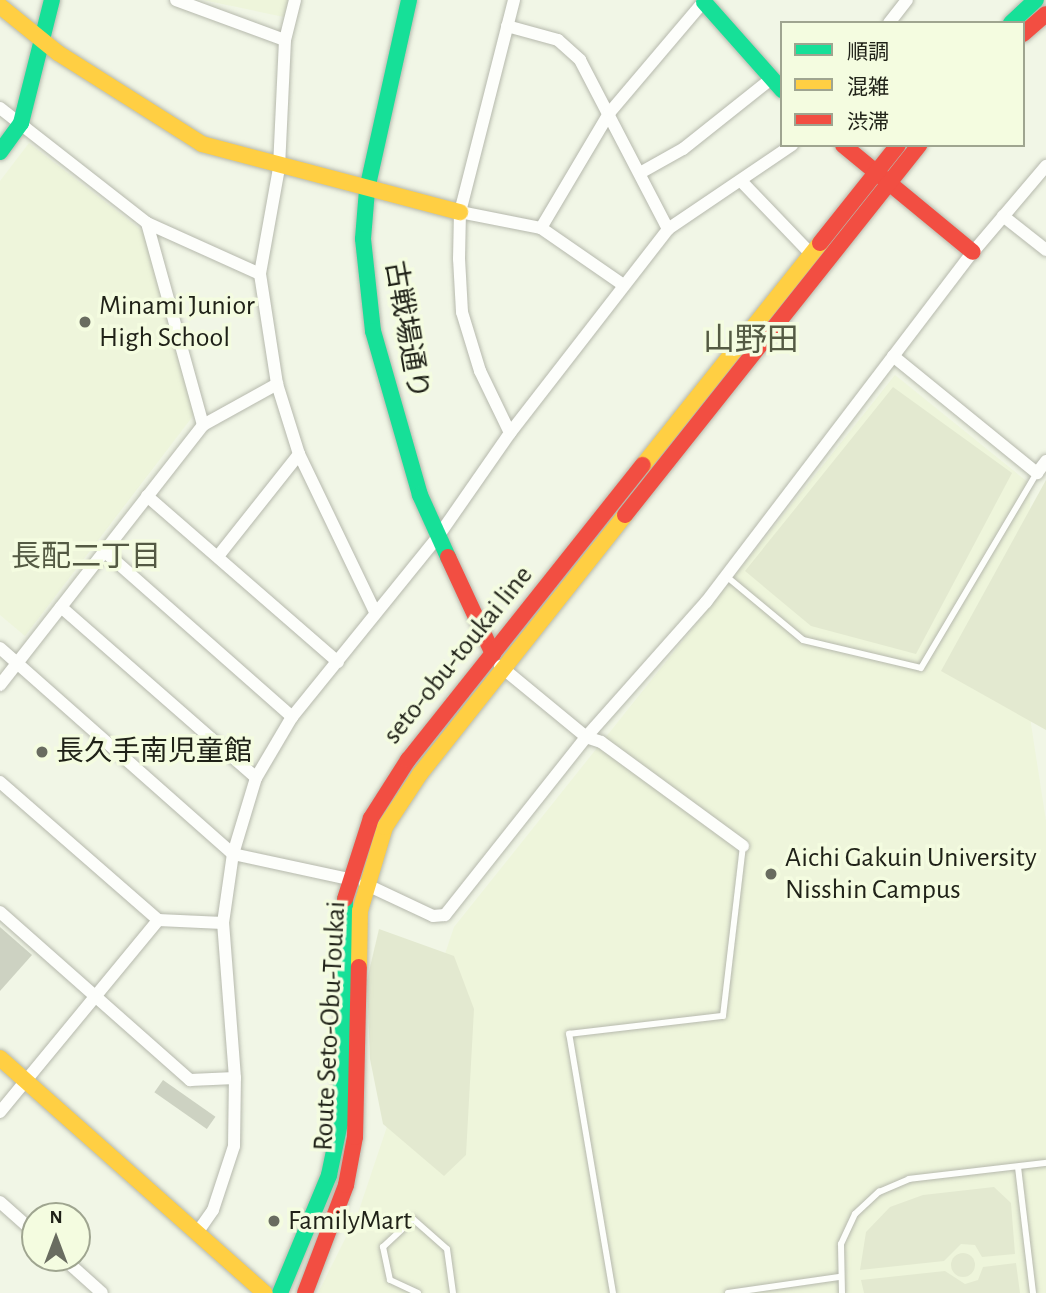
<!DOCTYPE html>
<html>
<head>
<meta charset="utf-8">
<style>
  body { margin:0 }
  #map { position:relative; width:1046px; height:1293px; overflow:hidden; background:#f1f6e6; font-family:"Alegreya Sans","Noto Sans JP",sans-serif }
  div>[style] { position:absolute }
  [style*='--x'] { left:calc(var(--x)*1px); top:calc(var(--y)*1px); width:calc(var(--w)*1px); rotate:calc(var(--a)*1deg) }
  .built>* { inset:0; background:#eef5db }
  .green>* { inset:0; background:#e3e9d0 }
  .round { border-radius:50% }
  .building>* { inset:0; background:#cdd2c2; transform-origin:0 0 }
  .roads { filter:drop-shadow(0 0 2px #b6b9ad) drop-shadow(0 0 2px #b6b9ad) }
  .lane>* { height:6px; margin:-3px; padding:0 3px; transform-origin:3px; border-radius:3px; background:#fdfefb }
  .street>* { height:12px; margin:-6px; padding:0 6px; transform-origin:6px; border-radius:6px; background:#fdfefb }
  .fast>* { height:16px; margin:-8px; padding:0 8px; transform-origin:8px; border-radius:8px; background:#16e098 }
  .slow>* { height:16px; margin:-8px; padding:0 8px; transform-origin:8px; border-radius:8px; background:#ffcf43 }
  .jam>* { height:16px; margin:-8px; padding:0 8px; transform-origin:8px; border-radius:8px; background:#f24e42 }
  .dots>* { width:19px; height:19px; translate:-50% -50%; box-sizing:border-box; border:4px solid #f4fce0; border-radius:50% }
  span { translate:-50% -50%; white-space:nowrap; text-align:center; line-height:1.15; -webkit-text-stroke:7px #f4fce0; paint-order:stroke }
  .poi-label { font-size:28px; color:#202218 }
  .left { translate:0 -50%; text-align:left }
  .street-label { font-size:28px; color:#202218 }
  .neighbourhood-label { font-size:30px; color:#545a43 }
  .quarter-label { font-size:32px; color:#545a43 }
  .legend { position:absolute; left:780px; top:21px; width:245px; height:126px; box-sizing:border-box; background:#f4fce0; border:2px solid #9fa590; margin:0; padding:9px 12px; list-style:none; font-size:21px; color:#202218 }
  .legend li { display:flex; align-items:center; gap:14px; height:35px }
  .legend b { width:35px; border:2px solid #9fa590 }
  .north { position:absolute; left:21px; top:1202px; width:70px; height:70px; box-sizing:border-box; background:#f4fce0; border:2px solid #9fa590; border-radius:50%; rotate:0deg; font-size:19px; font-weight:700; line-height:28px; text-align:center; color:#202218 }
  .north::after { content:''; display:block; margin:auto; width:24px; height:32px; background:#696c60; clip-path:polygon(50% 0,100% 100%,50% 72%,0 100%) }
</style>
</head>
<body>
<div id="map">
  <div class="built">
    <div style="clip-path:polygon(203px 0,288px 0,284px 17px)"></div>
    <div style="clip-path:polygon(29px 143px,144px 232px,196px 412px,25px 636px,0 615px,0 181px)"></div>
    <div style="clip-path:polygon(895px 375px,1030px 484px,1031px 724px,1046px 821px,1046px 1293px,318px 1293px,358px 1213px,454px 927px)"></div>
  </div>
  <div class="green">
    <div style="clip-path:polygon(893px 387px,1012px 473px,916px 654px,811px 626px,745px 571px)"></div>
    <div style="clip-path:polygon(1046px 480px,1046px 730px,941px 671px)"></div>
    <div style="clip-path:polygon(379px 929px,454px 956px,474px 1009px,466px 1155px,444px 1176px,383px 1124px,370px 1059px,367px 980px)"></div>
    <div style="clip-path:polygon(994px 1187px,1011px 1203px,1015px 1254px,982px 1257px,975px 1245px,961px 1244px,944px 1261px,860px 1270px,866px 1232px,890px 1207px,923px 1195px)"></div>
    <div class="round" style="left:951px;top:1253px;width:24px;height:24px"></div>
    <div style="clip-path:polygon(1016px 1263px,1020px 1293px,864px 1293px,861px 1280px,945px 1271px,965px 1284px,978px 1280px,983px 1267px)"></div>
  </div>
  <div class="building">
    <div style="clip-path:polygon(0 927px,32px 955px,0 991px)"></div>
    <div style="left:163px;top:1080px;width:64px;height:15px;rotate:35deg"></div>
  </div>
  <div class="roads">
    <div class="lane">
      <div style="--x:726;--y:576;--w:100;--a:39.7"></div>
      <div style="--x:803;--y:640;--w:121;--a:13.3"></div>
      <div style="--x:921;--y:668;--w:227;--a:-59.3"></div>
      <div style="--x:1018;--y:1167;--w:127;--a:83.2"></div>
      <div style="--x:418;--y:1293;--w:31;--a:-155"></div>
      <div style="--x:390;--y:1280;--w:34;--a:-102"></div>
      <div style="--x:383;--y:1247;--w:41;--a:-43"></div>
      <div style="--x:413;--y:1219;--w:45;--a:41.4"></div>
      <div style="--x:447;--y:1249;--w:44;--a:82.2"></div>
      <div style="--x:613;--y:1293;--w:263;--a:-99.6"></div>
      <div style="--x:569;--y:1034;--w:155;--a:-6.7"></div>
      <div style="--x:723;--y:1016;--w:171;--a:-83.3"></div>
      <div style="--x:728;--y:1293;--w:112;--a:-8.2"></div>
      <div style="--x:842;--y:1293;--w:49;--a:-91.2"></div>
      <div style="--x:841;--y:1244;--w:33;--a:-65"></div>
      <div style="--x:855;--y:1214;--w:33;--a:-43"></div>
      <div style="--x:879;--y:1192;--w:33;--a:-23"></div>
      <div style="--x:909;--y:1179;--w:138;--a:-6.7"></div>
    </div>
    <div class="street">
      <div style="--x:176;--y:0;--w:116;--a:20.2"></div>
      <div style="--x:295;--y:0;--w:41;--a:104"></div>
      <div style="--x:285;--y:40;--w:128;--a:92.7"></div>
      <div style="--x:279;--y:168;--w:108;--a:100.2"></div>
      <div style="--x:260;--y:274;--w:111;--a:81.2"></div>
      <div style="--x:277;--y:384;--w:73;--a:72.6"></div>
      <div style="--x:299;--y:454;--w:175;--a:64.3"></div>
      <div style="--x:889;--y:23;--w:29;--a:-52"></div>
      <div style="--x:507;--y:26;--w:53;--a:15.4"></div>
      <div style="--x:558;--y:40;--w:30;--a:42"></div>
      <div style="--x:580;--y:60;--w:191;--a:62.5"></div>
      <div style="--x:0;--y:108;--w:187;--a:38"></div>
      <div style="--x:147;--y:223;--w:124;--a:24.3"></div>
      <div style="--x:640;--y:173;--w:49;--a:-29.2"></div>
      <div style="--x:683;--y:149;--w:112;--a:-38.5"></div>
      <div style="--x:742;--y:182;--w:98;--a:46.2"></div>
      <div style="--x:460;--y:212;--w:83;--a:11.2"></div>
      <div style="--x:541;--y:228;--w:98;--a:34.7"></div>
      <div style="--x:1003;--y:216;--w:55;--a:38.3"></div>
      <div style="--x:147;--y:223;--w:210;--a:74.5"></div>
      <div style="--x:541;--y:228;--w:135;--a:-59.3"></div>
      <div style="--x:610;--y:112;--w:147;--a:-49.7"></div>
      <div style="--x:893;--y:356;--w:186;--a:39.1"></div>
      <div style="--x:1037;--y:473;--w:15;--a:-53"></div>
      <div style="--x:510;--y:433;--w:69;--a:-115.8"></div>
      <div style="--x:480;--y:371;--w:62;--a:-107"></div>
      <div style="--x:462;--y:312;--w:53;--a:-93.2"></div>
      <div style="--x:459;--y:259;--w:47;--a:-88.8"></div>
      <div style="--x:460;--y:212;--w:219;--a:-75.7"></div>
      <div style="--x:147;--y:496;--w:253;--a:41"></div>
      <div style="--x:104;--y:551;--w:251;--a:41.4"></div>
      <div style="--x:219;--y:555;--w:129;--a:-51.6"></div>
      <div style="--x:61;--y:607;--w:259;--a:41.2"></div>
      <div style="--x:0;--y:648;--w:311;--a:41.5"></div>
      <div style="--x:233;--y:854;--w:119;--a:12.2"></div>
      <div style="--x:500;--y:666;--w:112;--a:39.5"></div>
      <div style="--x:586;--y:737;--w:16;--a:18"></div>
      <div style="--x:601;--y:742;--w:176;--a:36.2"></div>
      <div style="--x:0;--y:685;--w:330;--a:-52"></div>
      <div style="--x:203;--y:425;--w:85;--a:-29"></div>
      <div style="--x:0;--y:782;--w:210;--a:41.1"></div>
      <div style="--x:158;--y:920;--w:65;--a:2.6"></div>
      <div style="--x:365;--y:884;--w:75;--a:25.2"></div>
      <div style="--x:433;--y:916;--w:12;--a:-5"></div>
      <div style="--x:445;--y:915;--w:227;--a:-51.6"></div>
      <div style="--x:586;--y:737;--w:181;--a:-48.4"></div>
      <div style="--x:706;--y:602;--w:440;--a:-52.7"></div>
      <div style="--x:973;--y:252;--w:113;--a:-49.7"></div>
      <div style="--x:0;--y:912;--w:254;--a:41.5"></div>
      <div style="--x:190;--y:1080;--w:45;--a:-2.5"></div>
      <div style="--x:0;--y:1112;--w:249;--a:-50.5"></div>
      <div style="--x:0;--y:1202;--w:47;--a:41.5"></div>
      <div style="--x:199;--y:1230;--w:24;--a:-55"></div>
      <div style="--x:213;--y:1210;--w:67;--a:-71.8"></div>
      <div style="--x:234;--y:1146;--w:68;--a:-89.2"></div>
      <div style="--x:235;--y:1078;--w:155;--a:-94.4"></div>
      <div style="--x:223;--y:923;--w:70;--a:-81.8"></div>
      <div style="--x:233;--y:854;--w:79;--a:-73.2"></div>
      <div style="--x:256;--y:778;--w:71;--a:-59.5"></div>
      <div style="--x:292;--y:717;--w:230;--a:-51"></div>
      <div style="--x:437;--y:538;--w:128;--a:-55.2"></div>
      <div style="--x:510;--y:433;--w:258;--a:-52.2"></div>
      <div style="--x:668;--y:229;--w:150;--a:-34.1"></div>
      <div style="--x:63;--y:1258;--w:52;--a:41.9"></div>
    </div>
    <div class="fast">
      <div style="--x:409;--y:0;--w:195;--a:102.5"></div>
      <div style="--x:367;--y:190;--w:49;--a:94.7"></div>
      <div style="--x:363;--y:239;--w:93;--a:83.8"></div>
      <div style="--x:373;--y:331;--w:171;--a:74"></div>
      <div style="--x:420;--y:495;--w:68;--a:65.7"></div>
      <div style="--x:704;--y:2;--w:118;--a:48.4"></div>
      <div style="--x:1011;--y:23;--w:34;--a:-43"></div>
      <div style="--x:0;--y:152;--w:36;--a:-54"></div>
      <div style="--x:21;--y:123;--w:127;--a:-75.9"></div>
      <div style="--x:280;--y:1293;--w:128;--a:-67.4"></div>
      <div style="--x:329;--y:1175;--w:53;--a:-78.1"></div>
      <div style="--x:340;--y:1123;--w:224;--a:-88.7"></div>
    </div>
    <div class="slow">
      <div style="--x:0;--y:6;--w:75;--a:39"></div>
      <div style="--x:58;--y:53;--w:170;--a:32.3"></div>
      <div style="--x:202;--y:144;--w:267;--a:14.8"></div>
      <div style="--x:643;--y:465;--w:284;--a:-51.4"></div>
      <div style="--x:359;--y:967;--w:56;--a:-89"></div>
      <div style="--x:360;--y:911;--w:88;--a:-73.4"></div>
      <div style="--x:385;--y:827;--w:64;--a:-56.6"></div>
      <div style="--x:420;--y:774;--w:330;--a:-51.6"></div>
      <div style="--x:0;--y:1058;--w:354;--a:41.6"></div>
    </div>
    <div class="jam">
      <div style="--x:1023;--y:34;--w:30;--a:-41"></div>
      <div style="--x:843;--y:145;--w:168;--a:39.5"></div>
      <div style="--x:820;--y:243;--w:125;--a:-51.5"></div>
      <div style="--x:625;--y:515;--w:473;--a:-51.5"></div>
      <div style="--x:448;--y:557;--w:107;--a:65.1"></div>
      <div style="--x:345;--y:899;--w:85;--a:-72.2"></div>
      <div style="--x:371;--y:818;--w:69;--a:-57.5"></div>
      <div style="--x:408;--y:760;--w:377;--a:-51.5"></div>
      <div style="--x:305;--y:1293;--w:116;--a:-69.2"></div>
      <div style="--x:346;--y:1185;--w:49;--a:-79.4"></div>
      <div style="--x:355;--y:1137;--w:170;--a:-88.7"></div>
    </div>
  </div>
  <div class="dots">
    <div style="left:85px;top:322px;background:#696c60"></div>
    <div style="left:42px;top:752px;background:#696c60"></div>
    <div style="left:771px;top:874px;background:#696c60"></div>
    <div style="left:274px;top:1221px;background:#696c60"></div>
  </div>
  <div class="poi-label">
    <span class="left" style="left:99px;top:322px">Minami Junior<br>High School</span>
    <span class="left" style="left:56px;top:752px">長久手南児童館</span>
    <span class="left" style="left:785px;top:874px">Aichi Gakuin University<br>Nisshin Campus</span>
    <span class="left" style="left:288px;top:1221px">FamilyMart</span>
  </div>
  <div class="street-label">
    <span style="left:406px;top:330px;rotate:80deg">古戦場通り</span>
    <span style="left:458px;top:655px;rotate:-51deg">seto-obu-toukai line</span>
    <span style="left:330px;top:1026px;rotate:-87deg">Route Seto-Obu-Toukai</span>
  </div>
  <div class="neighbourhood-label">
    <span style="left:86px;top:557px">長配二丁目</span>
  </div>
  <div class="quarter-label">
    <span style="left:751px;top:340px">山野田</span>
  </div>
  <ul class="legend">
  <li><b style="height:9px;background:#16e098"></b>順調</li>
  <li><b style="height:9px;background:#ffcf43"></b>混雑</li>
  <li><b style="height:9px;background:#f24e42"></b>渋滞</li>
  </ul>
  <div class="north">N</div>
</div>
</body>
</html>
